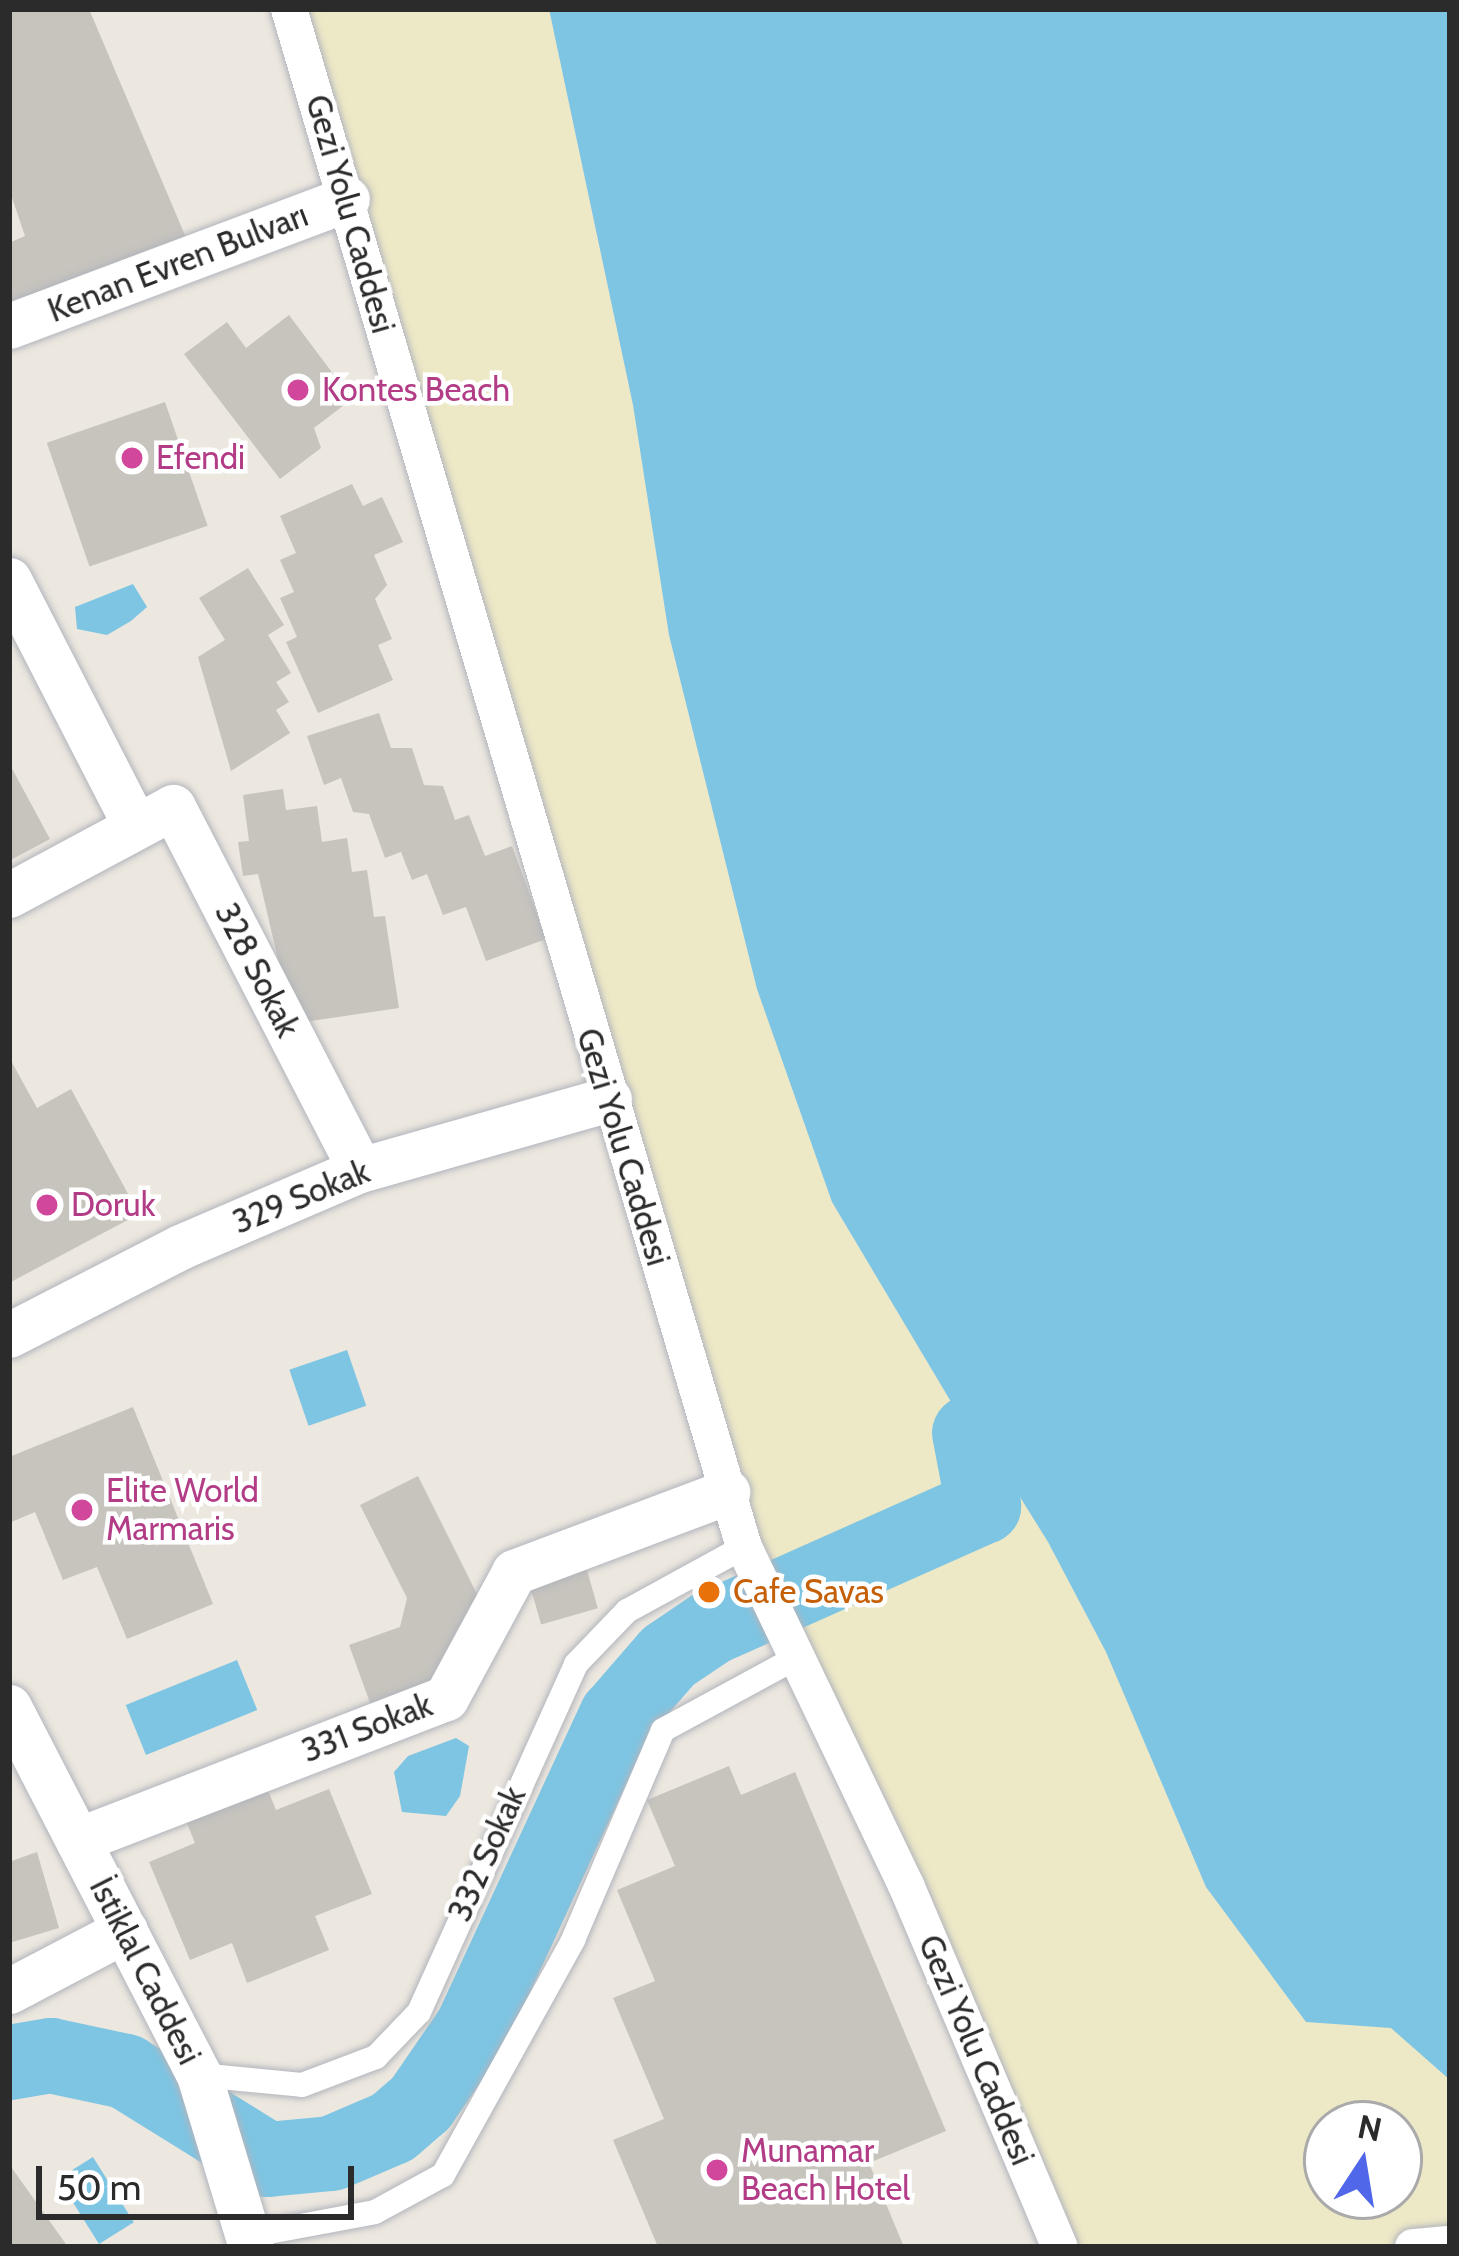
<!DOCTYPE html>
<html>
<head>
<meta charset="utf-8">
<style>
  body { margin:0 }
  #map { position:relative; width:1459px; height:2256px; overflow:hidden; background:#ece7df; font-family:Cabin,sans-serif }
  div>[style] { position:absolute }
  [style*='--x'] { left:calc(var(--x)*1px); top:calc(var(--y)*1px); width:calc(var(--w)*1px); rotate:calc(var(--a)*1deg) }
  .sand>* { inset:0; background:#ede8c6 }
  .water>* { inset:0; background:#7dc5e3; transform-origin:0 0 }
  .river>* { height:75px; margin:-37.5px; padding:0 37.5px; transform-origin:37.5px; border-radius:37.5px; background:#7dc5e3 }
  .building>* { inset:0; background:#c7c4be; transform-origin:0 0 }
  .roads { filter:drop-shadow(0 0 3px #b2b5bd) drop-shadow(0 0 3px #b2b5bd) }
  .service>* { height:24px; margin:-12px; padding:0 12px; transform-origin:12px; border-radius:12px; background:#fff }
  .pedestrian>* { height:36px; margin:-18px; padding:0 18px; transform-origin:18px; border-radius:18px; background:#fff }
  .minor>* { height:45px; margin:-22.5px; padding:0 22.5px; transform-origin:22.5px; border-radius:22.5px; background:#fff }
  .dots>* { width:33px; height:33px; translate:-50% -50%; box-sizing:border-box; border:6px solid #fff; border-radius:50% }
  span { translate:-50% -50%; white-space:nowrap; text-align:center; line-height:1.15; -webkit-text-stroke:9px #fff; paint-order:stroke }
  .street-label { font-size:33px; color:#2b2b2b }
  .hotel-label { font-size:33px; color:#b23c85 }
  .left { translate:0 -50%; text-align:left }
  .food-label { font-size:33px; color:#c56008 }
  .frame { position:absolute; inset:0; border:12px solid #2b2b2b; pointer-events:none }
  .north { position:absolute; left:1303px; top:2100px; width:120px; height:120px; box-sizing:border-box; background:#fff; border:3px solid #aaa; border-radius:50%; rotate:12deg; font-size:33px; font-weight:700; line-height:48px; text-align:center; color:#2b2b2b }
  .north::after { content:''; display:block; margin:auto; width:42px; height:54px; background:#4f67e8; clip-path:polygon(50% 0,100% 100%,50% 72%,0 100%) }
  .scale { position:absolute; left:36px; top:2166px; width:318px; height:54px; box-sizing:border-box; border:6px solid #2b2b2b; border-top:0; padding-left:15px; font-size:36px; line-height:42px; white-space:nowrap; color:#2b2b2b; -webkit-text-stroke:9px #fff; paint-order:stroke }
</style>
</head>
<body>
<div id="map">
  <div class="sand">
    <div style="clip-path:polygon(evenodd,289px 9px,549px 9px,633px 405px,669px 635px,757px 989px,832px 1202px,969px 1432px,1002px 1468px,1048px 1542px,1106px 1652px,1206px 1887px,1306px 2022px,1391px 2027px,1450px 2080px,1450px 2244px,1060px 2247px,784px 1639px,289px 9px,1327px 2124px,1399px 2124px,1399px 2196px,1327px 2196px,1327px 2124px)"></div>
  </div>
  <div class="water">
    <div style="clip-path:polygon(549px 9px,1450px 9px,1450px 2080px,1391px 2028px,1306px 2022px,1206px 1887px,1106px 1652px,1048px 1542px,1002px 1468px,969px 1432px,832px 1202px,757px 989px,669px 635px,633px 405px)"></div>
    <div style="clip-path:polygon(133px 584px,147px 607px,131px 621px,107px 635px,77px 629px,75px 607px)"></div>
    <div style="left:347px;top:1350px;width:59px;height:61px;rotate:71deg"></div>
    <div style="left:237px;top:1660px;width:54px;height:120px;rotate:68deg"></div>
    <div style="clip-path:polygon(456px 1738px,469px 1746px,460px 1796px,446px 1816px,402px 1812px,394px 1772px,408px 1756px)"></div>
    <div style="left:93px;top:2157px;width:77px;height:41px;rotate:58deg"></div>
  </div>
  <div class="river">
    <div style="--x:9;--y:2062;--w:42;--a:-9.7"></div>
    <div style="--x:50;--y:2055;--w:77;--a:12"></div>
    <div style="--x:125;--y:2071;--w:167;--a:31.8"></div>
    <div style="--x:267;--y:2159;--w:64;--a:-5.4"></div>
    <div style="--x:331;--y:2153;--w:66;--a:-23.1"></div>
    <div style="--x:392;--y:2127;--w:37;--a:-41"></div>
    <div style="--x:420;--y:2103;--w:92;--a:-55.6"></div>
    <div style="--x:472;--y:2027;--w:343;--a:-65.2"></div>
    <div style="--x:616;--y:1716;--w:79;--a:-49.1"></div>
    <div style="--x:668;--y:1656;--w:52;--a:-34"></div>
    <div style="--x:711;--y:1627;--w:298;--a:-24"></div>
    <div style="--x:983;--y:1506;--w:75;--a:-100.7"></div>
  </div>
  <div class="building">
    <div style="clip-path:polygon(17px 9px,89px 9px,187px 240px,9px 307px,9px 243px,25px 236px,9px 189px,9px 15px)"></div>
    <div style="clip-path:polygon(289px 315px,352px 399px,314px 428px,321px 448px,280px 479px,184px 354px,227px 322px,246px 348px)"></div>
    <div style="left:165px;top:402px;width:131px;height:125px;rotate:71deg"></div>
    <div style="clip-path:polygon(352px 484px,363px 506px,382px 497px,403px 542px,374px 555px,387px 585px,375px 599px,392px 639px,378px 645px,393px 680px,318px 713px,286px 642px,297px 637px,280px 598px,294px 592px,280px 560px,296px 553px,280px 516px)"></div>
    <div style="clip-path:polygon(248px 568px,284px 625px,268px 635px,291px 673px,276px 682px,289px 702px,276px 710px,290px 733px,231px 771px,198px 657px,225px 640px,199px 598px)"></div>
    <div style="clip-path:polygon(379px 713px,391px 748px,412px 748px,424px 785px,443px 786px,455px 820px,469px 815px,485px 856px,512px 846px,546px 939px,486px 961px,466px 907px,443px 915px,427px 874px,412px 880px,401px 852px,385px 858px,369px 814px,353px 812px,341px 778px,324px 785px,307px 736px)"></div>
    <div style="clip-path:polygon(9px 763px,50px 839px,9px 861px)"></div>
    <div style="clip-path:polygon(283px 789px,286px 810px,317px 806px,322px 842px,347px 838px,352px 872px,367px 870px,374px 917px,385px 916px,399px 1008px,304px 1022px,301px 1003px,289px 1006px,258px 874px,243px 876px,238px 842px,249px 841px,243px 795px)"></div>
    <div style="clip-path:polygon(9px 1057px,37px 1108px,71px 1089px,139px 1214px,9px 1283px)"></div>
    <div style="clip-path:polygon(133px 1407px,213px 1604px,127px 1639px,97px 1567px,63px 1580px,35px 1512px,9px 1523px,9px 1457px)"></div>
    <div style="clip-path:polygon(418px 1476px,477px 1594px,423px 1693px,373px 1711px,349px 1645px,400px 1627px,407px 1598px,360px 1505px)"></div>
    <div style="left:586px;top:1567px;width:43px;height:59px;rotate:74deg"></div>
    <div style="clip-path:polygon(729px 1766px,741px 1795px,795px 1772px,946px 2131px,869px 2163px,904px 2247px,658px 2247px,613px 2140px,664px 2119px,613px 1998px,655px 1981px,617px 1890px,675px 1866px,647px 1800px)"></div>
    <div style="clip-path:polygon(265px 1783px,276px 1810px,329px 1789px,372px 1894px,315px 1916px,329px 1950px,247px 1983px,232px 1943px,190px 1960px,149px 1862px,195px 1843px,184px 1816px)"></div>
    <div style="clip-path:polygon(37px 1852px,59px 1928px,9px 1943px,9px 1862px)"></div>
    <div style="clip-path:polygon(9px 2164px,68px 2247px,9px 2247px)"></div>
  </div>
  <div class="roads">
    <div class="service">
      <div style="--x:199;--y:2075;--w:103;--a:5.5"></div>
      <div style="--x:302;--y:2085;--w:79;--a:-20.7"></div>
      <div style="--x:376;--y:2057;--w:62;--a:-46.3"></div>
      <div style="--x:419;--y:2012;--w:382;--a:-65.7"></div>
      <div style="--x:576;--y:1664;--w:74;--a:-46.1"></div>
      <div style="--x:627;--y:1611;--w:133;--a:-28.7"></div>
      <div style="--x:247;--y:2236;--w:130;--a:-10.6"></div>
      <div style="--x:375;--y:2212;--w:77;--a:-28.6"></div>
      <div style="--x:443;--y:2175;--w:269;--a:-61"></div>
      <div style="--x:573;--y:1940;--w:228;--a:-66.8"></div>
      <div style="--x:663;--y:1730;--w:149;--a:-28.5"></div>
    </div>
    <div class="pedestrian">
      <div style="--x:289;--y:9;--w:1604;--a:73.52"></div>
      <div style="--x:744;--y:1547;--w:375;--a:64.4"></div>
      <div style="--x:906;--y:1885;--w:393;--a:67"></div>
      <div style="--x:1413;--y:2247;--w:37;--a:-5"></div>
    </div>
    <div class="minor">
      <div style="--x:9;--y:326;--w:361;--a:-20.6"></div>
      <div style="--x:9;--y:580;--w:276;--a:62.8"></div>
      <div style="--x:9;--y:895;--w:186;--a:-28.2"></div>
      <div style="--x:173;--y:807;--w:408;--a:62.7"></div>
      <div style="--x:9;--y:1335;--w:192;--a:-27.2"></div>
      <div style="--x:180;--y:1247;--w:196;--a:-23.2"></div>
      <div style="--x:360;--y:1170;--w:259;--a:-15.9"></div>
      <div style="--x:9;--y:1707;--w:414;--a:62.7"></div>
      <div style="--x:199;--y:2075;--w:180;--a:73.2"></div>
      <div style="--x:78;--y:1840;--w:394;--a:-21.1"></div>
      <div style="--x:446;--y:1698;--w:143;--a:-61.6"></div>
      <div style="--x:514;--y:1572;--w:228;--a:-20.6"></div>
      <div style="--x:9;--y:1991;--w:131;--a:-27.7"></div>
    </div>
  </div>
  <div class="dots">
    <div style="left:298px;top:390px;background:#d1479c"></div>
    <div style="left:132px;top:458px;background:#d1479c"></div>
    <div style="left:47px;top:1205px;background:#d1479c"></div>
    <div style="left:82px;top:1510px;background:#d1479c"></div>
    <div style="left:709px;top:1592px;background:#e8710a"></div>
    <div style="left:717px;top:2170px;background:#d1479c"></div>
  </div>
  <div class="street-label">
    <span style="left:350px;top:214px;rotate:74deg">Gezi Yolu Caddesi</span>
    <span style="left:178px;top:263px;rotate:-21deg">Kenan Evren Bulvarı</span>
    <span style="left:257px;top:970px;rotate:63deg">328 Sokak</span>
    <span style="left:623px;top:1147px;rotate:73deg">Gezi Yolu Caddesi</span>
    <span style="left:301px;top:1197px;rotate:-22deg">329 Sokak</span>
    <span style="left:367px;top:1728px;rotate:-21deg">331 Sokak</span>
    <span style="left:487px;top:1854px;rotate:-66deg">332 Sokak</span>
    <span style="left:145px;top:1971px;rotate:63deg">İstiklal Caddesi</span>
    <span style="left:976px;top:2050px;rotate:67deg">Gezi Yolu Caddesi</span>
  </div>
  <div class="hotel-label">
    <span class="left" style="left:322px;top:390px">Kontes Beach</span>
    <span class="left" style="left:156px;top:458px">Efendi</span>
    <span class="left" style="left:71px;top:1205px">Doruk</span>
    <span class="left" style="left:106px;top:1510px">Elite World<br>Marmaris</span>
    <span class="left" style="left:741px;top:2170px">Munamar<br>Beach Hotel</span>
  </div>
  <div class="food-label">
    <span class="left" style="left:733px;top:1592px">Cafe Savas</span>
  </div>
  <div class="frame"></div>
  <div class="north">N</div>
  <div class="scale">50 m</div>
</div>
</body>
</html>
